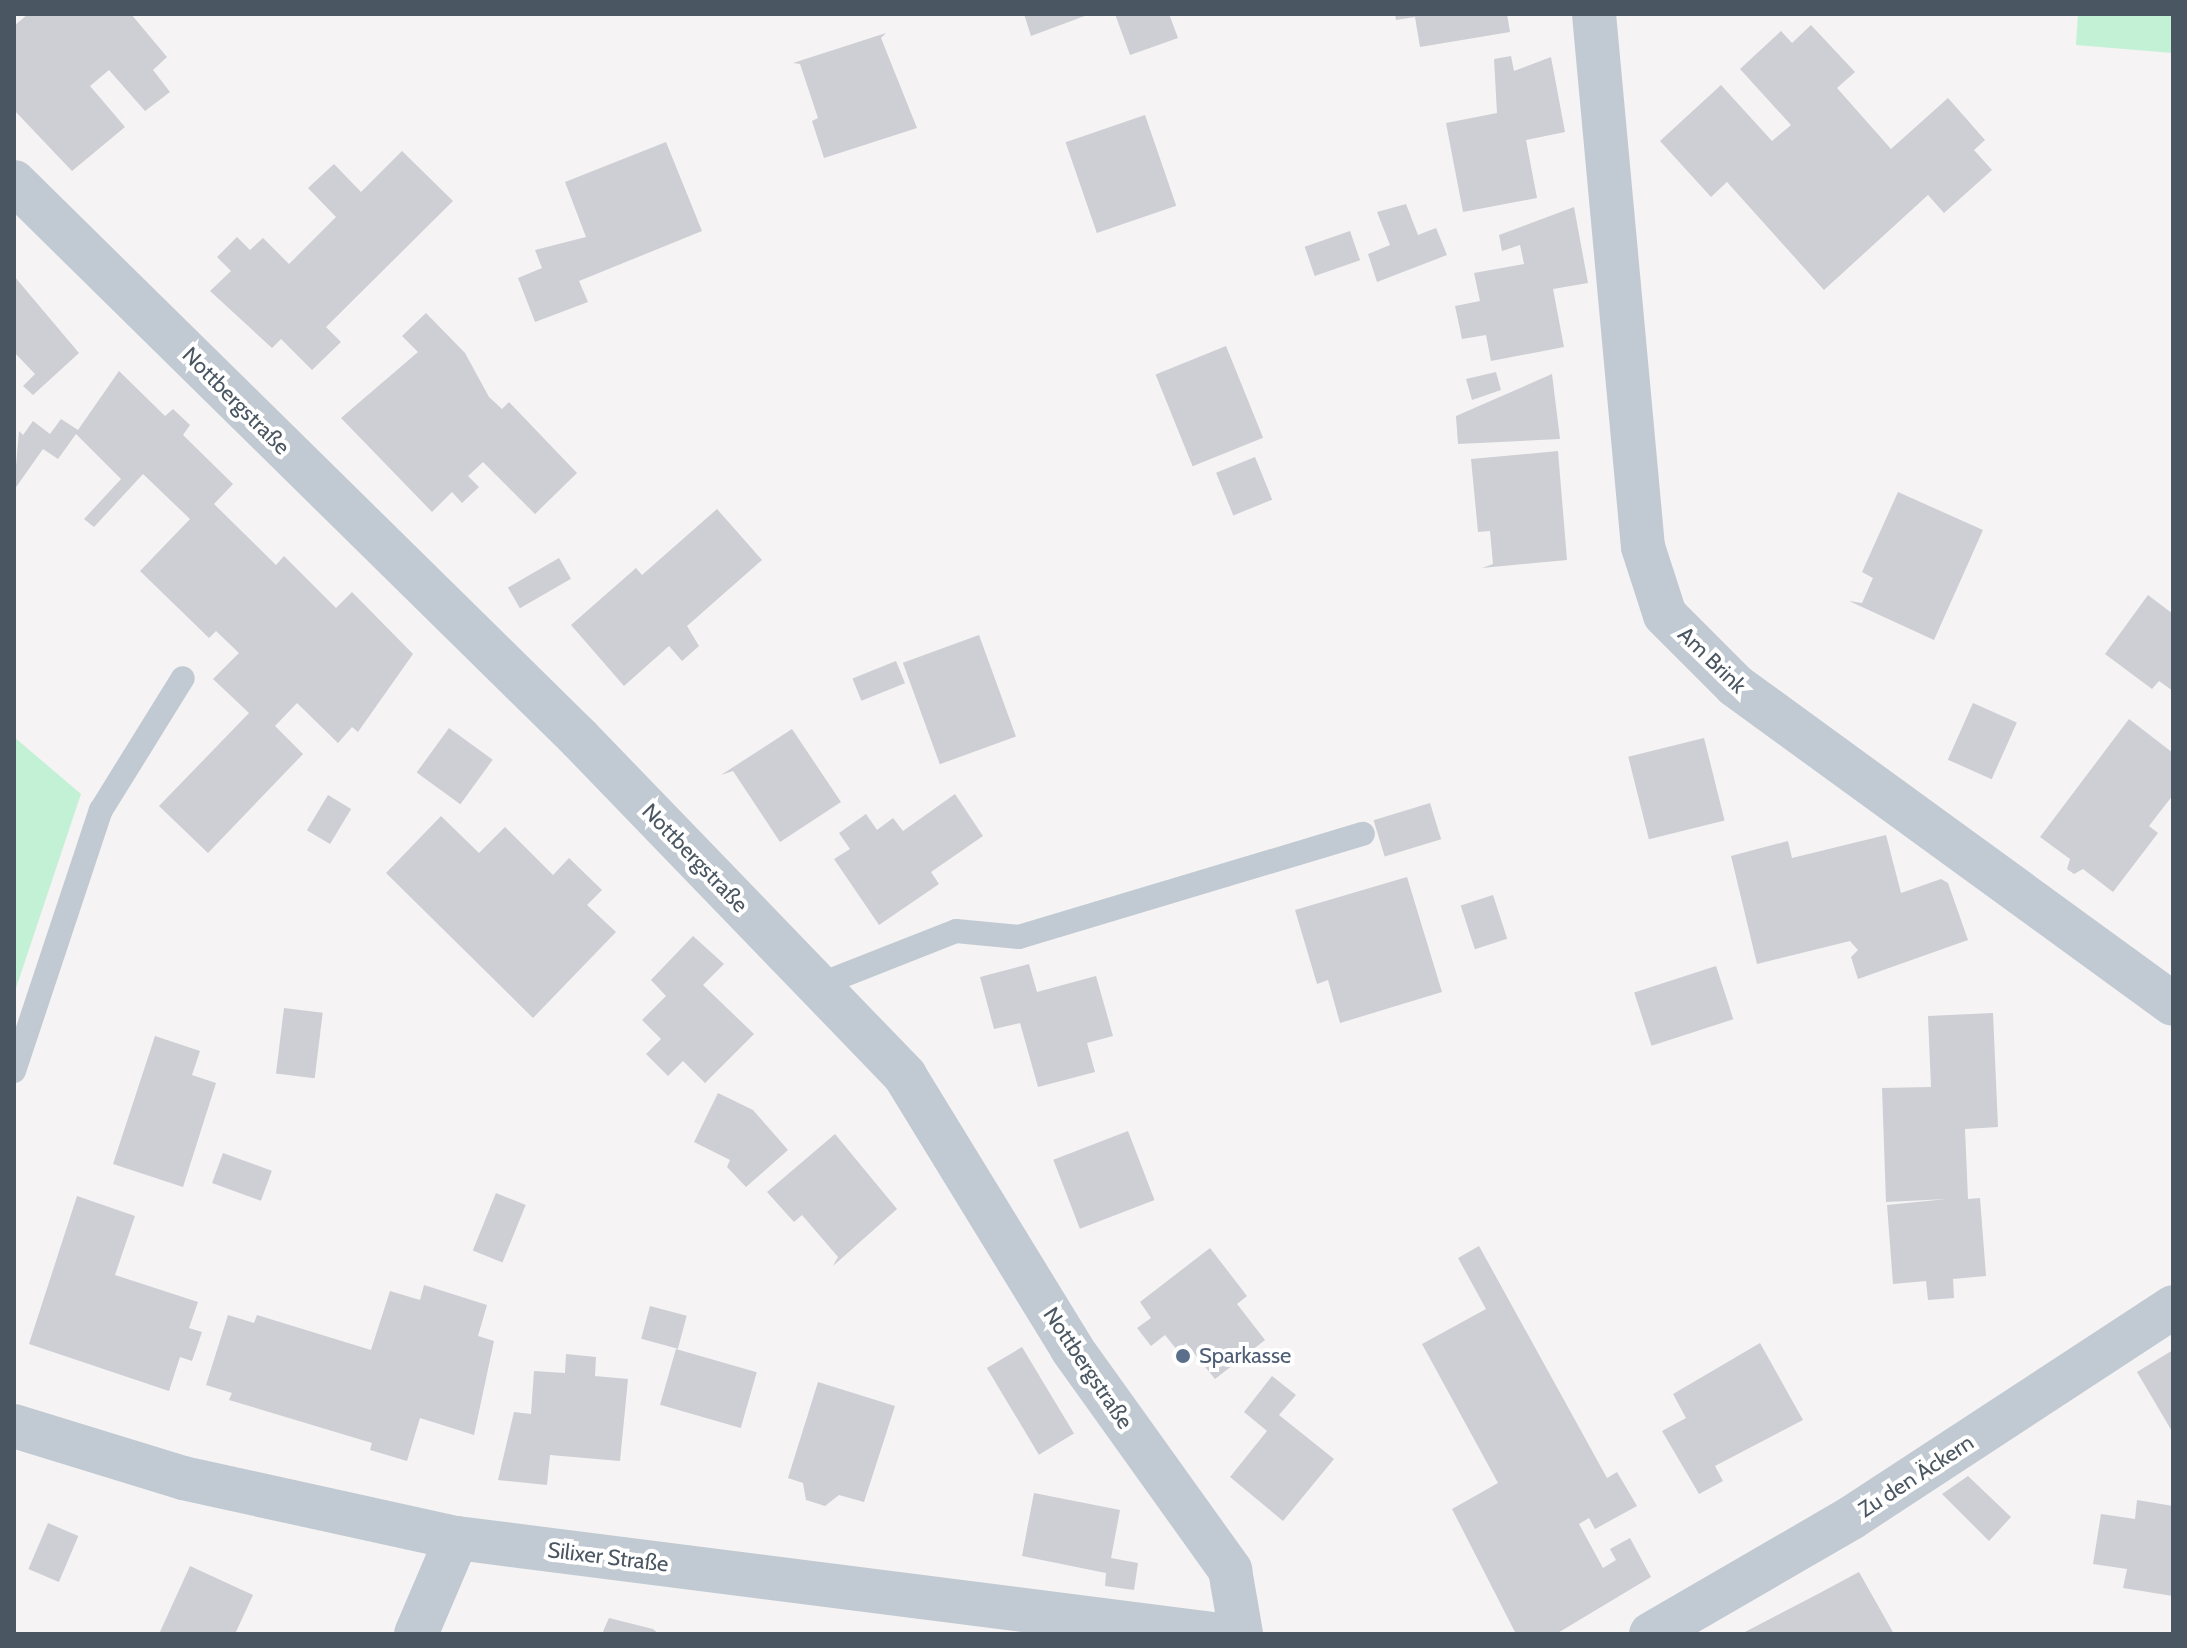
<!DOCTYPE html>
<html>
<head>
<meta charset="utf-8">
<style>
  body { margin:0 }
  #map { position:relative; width:2187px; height:1648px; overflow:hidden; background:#f5f3f3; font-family:Cabin,sans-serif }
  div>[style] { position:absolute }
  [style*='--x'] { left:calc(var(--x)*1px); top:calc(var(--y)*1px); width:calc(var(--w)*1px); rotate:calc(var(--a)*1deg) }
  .green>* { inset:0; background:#c3f1d5 }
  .building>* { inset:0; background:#cdcfd5; transform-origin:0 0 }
  .service>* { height:24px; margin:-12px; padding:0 12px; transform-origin:12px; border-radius:12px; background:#c1cad2 }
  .minor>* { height:44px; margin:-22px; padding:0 22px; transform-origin:22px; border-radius:22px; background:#c1cad2 }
  .tertiary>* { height:44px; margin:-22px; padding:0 22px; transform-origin:22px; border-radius:22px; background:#c1cad2 }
  .dots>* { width:22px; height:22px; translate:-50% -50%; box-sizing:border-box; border:4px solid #fff; border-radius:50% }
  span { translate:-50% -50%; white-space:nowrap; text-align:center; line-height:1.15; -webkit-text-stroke:8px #fff; paint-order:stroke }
  .street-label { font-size:22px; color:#4a5661 }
  .service-label { font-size:22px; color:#4e5e75 }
  .left { translate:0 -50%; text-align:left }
  .frame { position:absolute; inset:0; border:16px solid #4a5661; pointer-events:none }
</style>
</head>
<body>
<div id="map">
  <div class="green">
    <div style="clip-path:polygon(2078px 14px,2173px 14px,2173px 53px,2076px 45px)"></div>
    <div style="clip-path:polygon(14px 737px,81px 794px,14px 994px)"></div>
  </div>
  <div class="building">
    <div style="clip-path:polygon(28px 14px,131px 14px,167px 57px,153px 70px,170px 92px,145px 111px,109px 70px,90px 86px,125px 127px,72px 171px,14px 110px,14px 26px)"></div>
    <div style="clip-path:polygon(1024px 14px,1090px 14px,1031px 36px)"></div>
    <div style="clip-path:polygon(1115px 14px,1169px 14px,1178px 38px,1130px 55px)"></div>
    <div style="clip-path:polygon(1395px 14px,1507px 14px,1510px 32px,1420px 47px,1415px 17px,1396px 20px)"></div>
    <div style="clip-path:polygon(1811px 25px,1855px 72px,1837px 88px,1891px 149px,1948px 98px,1985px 140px,1974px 150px,1992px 170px,1944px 213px,1928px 195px,1824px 290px,1727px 182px,1711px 197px,1660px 141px,1721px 85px,1772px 141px,1791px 125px,1740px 69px,1781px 31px,1792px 43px)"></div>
    <div style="clip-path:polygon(886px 33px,881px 38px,917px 128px,824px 158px,812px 121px,818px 118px,800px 64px,793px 63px)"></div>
    <div style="clip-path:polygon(1511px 56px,1514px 71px,1551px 57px,1565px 132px,1526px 140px,1537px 198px,1463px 212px,1446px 123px,1497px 113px,1494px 59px)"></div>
    <div style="left:1145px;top:115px;width:96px;height:84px;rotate:71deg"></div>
    <div style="clip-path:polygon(666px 142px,702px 231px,579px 281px,588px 302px,535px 322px,518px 278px,542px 268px,535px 250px,586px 237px,565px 182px)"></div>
    <div style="clip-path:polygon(402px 151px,453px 201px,326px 327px,341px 342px,312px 370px,281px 339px,272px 348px,210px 291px,231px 271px,217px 257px,237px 237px,250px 250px,263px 238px,289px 264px,336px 217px,308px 188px,334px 164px,361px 192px)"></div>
    <div style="clip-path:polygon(1406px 204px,1418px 235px,1436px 228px,1447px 255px,1377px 282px,1368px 254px,1390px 245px,1377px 212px)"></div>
    <div style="clip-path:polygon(1574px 207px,1588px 283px,1553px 289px,1564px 347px,1491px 361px,1486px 335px,1462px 339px,1455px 306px,1480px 301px,1474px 273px,1524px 264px,1520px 245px,1502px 251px,1499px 235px)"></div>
    <div style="left:1350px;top:231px;width:31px;height:48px;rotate:71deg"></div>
    <div style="clip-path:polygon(14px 276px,79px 353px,33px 395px,23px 386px,35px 374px,14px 352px)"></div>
    <div style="clip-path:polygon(426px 313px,465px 353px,489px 397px,502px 409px,509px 402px,577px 473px,535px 514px,483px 462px,468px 476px,479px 487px,462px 503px,452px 492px,432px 512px,341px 418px,418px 352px,402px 336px)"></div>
    <div style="left:1226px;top:346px;width:99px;height:76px;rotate:68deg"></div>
    <div style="clip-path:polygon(119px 371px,165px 416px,173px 409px,190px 425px,183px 435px,233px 484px,214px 504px,276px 565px,284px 556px,336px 608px,352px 592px,413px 654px,358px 732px,352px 727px,338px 743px,297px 703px,275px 726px,303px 754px,208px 853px,159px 806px,249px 713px,213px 679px,239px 653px,216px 631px,209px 638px,140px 571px,190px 519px,143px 474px,94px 527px,84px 519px,121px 479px,76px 434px,58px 459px,43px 449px,14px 490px,19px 431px,23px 435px,33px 421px,50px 434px,61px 419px,78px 430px)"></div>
    <div style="clip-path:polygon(1496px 372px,1501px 390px,1472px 400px,1466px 379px)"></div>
    <div style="clip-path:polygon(1552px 374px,1560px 439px,1458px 444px,1456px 416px)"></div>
    <div style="clip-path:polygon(1558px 451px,1567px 560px,1482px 568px,1493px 564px,1490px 531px,1478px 532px,1471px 459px)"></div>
    <div style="left:1255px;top:457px;width:46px;height:42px;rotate:68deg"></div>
    <div style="clip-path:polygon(1898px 492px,1983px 530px,1934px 640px,1849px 601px,1862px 603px,1873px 578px,1862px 572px)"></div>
    <div style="clip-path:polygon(717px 509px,762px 560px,687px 626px,699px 646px,682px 661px,669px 646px,624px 686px,571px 625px,636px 568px,642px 575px)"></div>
    <div style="left:559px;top:558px;width:24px;height:59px;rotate:60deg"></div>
    <div style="clip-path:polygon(2148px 595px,2173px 614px,2173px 691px,2159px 681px,2152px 689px,2105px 654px)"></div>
    <div style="left:979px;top:635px;width:108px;height:81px;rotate:70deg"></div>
    <div style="left:896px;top:661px;width:24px;height:47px;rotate:68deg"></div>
    <div style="left:1973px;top:703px;width:48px;height:62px;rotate:24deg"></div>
    <div style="clip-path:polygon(2129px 719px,2173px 753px,2173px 795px,2149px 826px,2158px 833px,2113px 892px,2083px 869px,2074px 874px,2067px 869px,2070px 859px,2040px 837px)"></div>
    <div style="left:449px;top:728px;width:54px;height:55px;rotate:36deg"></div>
    <div style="clip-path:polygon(792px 729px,841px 802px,780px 842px,733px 771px,721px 775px)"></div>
    <div style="left:1704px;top:738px;width:85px;height:78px;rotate:76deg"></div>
    <div style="clip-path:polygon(955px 794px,983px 836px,931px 872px,939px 884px,879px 925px,834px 859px,850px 849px,839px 833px,866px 814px,877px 830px,893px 818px,903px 831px)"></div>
    <div style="left:328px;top:795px;width:27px;height:41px;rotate:31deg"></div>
    <div style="left:1430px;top:803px;width:38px;height:59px;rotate:73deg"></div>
    <div style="clip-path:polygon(441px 816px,479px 853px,505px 827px,553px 875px,569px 858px,602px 890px,587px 905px,616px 932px,533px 1018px,386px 873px)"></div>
    <div style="clip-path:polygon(1886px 835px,1901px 893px,1941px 879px,1948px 883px,1968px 940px,1858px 979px,1851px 957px,1858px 950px,1850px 941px,1757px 964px,1731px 856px,1788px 841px,1792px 858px)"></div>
    <div style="clip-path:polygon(1407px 877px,1442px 992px,1340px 1023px,1328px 980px,1317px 984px,1295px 910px)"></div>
    <div style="left:1493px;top:895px;width:46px;height:34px;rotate:72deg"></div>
    <div style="clip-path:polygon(693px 936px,724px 964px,703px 985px,754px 1034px,705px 1083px,683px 1061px,668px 1076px,646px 1054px,661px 1039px,642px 1020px,666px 996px,651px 980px)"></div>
    <div style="clip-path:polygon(1029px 964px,1037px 992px,1096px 976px,1113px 1036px,1087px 1043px,1095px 1072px,1038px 1087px,1020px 1023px,994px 1029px,980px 977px)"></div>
    <div style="left:1716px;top:966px;width:56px;height:86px;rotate:72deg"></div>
    <div style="left:284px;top:1008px;width:39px;height:66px;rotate:7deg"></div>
    <div style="clip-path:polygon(1993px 1013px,1998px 1127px,1965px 1129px,1968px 1199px,1980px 1198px,1986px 1276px,1953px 1279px,1954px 1298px,1928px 1300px,1926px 1281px,1893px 1284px,1887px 1205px,1947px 1199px,1886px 1202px,1882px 1088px,1931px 1087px,1928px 1016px)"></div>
    <div style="clip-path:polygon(155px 1036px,200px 1051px,192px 1075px,216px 1083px,183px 1187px,113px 1164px)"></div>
    <div style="clip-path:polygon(718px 1093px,753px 1110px,788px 1150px,746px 1187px,727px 1167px,730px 1160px,694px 1142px)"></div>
    <div style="left:1128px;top:1131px;width:74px;height:80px;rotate:69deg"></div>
    <div style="clip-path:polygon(835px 1134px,897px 1209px,833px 1266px,838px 1257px,802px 1215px,794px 1222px,767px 1192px)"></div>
    <div style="left:223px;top:1153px;width:52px;height:32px;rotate:20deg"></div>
    <div style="left:496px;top:1193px;width:32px;height:62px;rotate:22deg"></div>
    <div style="clip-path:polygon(77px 1196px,135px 1216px,115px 1275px,198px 1302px,189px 1328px,202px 1332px,192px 1361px,180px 1357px,169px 1391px,29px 1344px)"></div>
    <div style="clip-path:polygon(1479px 1246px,1607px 1478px,1617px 1472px,1637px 1506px,1595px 1529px,1589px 1518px,1579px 1524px,1603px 1568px,1616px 1560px,1610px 1549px,1630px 1538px,1651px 1577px,1556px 1634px,1516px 1634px,1452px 1509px,1498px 1483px,1422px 1344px,1486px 1309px,1458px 1258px)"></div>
    <div style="clip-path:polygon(1210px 1248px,1247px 1296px,1237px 1304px,1265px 1340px,1215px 1379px,1186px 1343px,1177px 1350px,1165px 1335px,1151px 1346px,1137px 1328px,1151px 1318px,1140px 1302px)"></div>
    <div style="clip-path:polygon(424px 1285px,487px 1305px,478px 1336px,494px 1341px,474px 1435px,420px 1418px,407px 1461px,370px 1450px,372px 1443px,229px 1400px,232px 1393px,206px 1385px,228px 1315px,254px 1323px,257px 1315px,371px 1350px,390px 1291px,420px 1300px)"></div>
    <div style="left:650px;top:1306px;width:38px;height:34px;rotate:15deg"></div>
    <div style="clip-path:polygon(1760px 1343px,1803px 1420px,1715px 1466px,1723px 1481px,1699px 1494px,1662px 1431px,1686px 1418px,1673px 1394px)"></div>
    <div style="left:1022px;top:1347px;width:101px;height:41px;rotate:59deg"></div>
    <div style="left:676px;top:1349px;width:84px;height:58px;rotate:16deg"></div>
    <div style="clip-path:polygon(2173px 1350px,2173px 1433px,2137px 1372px)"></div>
    <div style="clip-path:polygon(566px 1354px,596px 1357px,595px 1376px,628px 1379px,620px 1461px,550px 1455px,547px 1485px,498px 1480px,514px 1412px,531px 1414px,534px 1371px,565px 1373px)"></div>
    <div style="clip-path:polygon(1272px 1376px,1296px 1395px,1279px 1415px,1334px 1459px,1283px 1521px,1230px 1477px,1267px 1431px,1244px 1412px)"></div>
    <div style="clip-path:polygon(818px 1382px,895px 1406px,864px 1502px,839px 1495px,825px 1506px,806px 1500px,803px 1483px,788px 1478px)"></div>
    <div style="clip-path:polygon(1968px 1476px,2011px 1517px,1989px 1541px,1942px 1494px)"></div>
    <div style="clip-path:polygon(1034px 1493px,1120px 1510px,1111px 1558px,1138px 1563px,1134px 1590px,1105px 1586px,1106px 1573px,1022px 1556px)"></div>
    <div style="clip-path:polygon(2137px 1500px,2173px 1506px,2173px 1596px,2123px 1588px,2127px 1569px,2093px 1564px,2101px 1514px,2135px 1519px)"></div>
    <div style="left:48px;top:1523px;width:33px;height:50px;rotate:23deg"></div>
    <div style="clip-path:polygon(190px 1566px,253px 1595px,235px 1634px,159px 1634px)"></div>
    <div style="clip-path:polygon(1859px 1572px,1894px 1634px,1741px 1634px,1816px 1595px)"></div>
    <div style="clip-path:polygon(609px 1618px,653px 1629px,659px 1634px,602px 1634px)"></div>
  </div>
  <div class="service">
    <div style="--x:819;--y:985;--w:147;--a:-21.5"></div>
    <div style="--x:956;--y:931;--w:63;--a:5.4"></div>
    <div style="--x:1019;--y:937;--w:359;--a:-16.7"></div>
    <div style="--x:14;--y:1071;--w:275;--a:-71.6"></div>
    <div style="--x:101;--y:810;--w:155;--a:-58.2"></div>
  </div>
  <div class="minor">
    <div style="--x:1594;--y:14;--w:535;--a:84.75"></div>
    <div style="--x:1643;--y:547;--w:71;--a:72.1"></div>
    <div style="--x:1665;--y:615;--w:100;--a:45"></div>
    <div style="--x:1736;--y:686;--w:540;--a:36.04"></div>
    <div style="--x:14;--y:182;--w:794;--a:44.54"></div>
    <div style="--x:580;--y:739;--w:468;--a:46"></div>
    <div style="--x:905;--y:1076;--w:320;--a:58.5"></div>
    <div style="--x:1072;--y:1349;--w:272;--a:54.4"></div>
    <div style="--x:1230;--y:1570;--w:65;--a:80.2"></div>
    <div style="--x:416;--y:1634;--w:104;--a:-66.9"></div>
    <div style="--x:1651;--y:1634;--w:231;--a:-30.1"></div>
    <div style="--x:1851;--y:1518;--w:385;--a:-33.2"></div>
  </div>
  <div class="tertiary">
    <div style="--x:14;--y:1426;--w:177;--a:17.1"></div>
    <div style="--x:183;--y:1478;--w:280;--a:12.4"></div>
    <div style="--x:457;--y:1538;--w:762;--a:7.24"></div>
  </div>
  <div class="dots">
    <div style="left:1183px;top:1356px;background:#5c6f8a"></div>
  </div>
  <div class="street-label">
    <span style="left:236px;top:401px;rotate:45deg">Nottbergstraße</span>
    <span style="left:1712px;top:660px;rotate:44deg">Am Brink</span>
    <span style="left:695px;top:858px;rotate:46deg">Nottbergstraße</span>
    <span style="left:1088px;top:1368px;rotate:56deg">Nottbergstraße</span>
    <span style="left:1916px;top:1476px;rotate:-33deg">Zu den Äckern</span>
    <span style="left:608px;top:1557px;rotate:7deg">Silixer Straße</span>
  </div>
  <div class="service-label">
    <span class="left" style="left:1199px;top:1356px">Sparkasse</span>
  </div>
  <div class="frame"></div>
</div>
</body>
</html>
